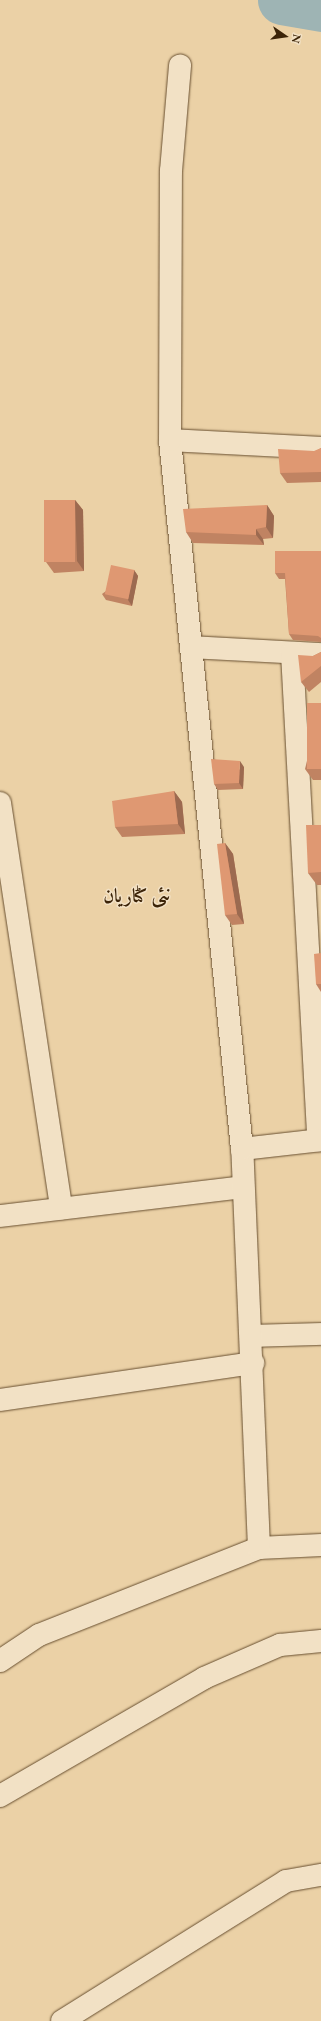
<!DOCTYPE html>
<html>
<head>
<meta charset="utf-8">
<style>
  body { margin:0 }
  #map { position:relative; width:321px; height:2021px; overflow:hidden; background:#ebd1a6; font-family:"EB Garamond",Amiri,serif }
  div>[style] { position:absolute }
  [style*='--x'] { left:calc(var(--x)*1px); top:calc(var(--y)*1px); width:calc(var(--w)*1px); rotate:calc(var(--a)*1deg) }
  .river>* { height:49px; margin:-24.5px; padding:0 24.5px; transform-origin:24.5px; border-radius:24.5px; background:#9eb4b4 }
  .roads { filter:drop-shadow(0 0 1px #684f30) drop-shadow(0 0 1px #684f30) }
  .street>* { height:22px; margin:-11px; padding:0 11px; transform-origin:11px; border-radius:11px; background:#f2e1c5 }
  .wall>* { inset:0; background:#c08362 }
  .shaded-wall>* { inset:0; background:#9c6a50 }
  .building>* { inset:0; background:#df9872; transform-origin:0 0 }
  span { translate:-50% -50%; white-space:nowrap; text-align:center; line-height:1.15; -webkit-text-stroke:3px #f2e1c5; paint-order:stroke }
  .district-label { font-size:19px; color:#3c2408; font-weight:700 }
  .north { position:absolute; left:265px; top:16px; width:40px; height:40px; -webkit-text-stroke:3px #f2e1c5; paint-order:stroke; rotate:103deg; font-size:11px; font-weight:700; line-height:16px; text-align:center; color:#3c2408 }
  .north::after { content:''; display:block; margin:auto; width:14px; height:18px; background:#3c2408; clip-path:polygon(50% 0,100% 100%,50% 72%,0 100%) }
</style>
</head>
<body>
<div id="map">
  <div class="river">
    <div style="--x:282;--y:0;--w:40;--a:10"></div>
  </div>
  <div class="roads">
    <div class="street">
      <div style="--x:170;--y:440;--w:151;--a:3"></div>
      <div style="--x:191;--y:647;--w:130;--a:3.1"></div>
      <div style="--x:292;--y:653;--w:488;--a:86.9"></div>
      <div style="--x:0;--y:803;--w:410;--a:81.4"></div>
      <div style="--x:242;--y:1149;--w:80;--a:-6.5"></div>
      <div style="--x:0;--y:1216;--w:244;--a:-6.8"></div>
      <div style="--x:252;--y:1336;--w:69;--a:-1.7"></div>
      <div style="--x:0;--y:1400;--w:256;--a:-8.3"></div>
      <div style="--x:259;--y:1548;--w:62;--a:-2.8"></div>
      <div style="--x:0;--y:1661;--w:47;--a:-33.7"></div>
      <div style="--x:39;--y:1635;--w:237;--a:-21.6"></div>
      <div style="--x:259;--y:1548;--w:399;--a:-92.4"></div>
      <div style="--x:242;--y:1149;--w:713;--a:-95.8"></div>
      <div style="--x:170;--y:440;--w:269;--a:-89.8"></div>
      <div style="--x:171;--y:171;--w:106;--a:-85.1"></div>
      <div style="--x:0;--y:1796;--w:236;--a:-30"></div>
      <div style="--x:204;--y:1678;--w:83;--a:-23.5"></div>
      <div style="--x:280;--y:1645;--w:41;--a:-5.6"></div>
      <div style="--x:62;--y:2021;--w:264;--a:-32"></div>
      <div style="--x:286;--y:1881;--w:36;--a:-10"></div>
    </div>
  </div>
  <div class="wall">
    <div style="clip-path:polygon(321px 448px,321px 482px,287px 483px,280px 473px)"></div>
    <div style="clip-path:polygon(75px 500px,83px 510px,84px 571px,54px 573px,46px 562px)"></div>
    <div style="clip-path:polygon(267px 505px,274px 516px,273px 538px,263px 539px,264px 545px,193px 543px,186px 532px)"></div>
    <div style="clip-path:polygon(321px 551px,321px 642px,293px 640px,289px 634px,285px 579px,279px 579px,275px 573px)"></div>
    <div style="clip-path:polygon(134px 570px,138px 576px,132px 606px,106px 600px,102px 594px)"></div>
    <div style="clip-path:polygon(321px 652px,321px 682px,309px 692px,301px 682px,313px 656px)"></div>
    <div style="clip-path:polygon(321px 703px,321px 780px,313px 780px,305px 769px)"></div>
    <div style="clip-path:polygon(244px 767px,243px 789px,218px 790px,214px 784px)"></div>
    <div style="clip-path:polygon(174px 791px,182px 802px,185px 834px,122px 837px,115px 827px)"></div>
    <div style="clip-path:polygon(321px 825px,321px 885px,317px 885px,308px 873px)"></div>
    <div style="clip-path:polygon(225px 843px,233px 854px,244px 924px,232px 925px,225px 915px)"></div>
    <div style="clip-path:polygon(321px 953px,321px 992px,316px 984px)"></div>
  </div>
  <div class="shaded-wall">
    <div style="clip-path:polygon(75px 500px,83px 510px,84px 571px,77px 561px)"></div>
    <div style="clip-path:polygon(267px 505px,274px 516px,273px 538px,266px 527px)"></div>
    <div style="clip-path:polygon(256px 529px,263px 539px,264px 545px,256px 535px)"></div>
    <div style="clip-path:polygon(134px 570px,138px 576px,132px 606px,128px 600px)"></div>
    <div style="clip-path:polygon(240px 761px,244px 767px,243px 789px,239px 783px)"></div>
    <div style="clip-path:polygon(174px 791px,182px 802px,185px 834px,178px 824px)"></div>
    <div style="clip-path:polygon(225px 843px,233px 854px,244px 924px,237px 914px)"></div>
  </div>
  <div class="building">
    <div style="clip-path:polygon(321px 448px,321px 472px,280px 473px,278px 449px,314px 451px)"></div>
    <div style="left:44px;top:500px;width:31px;height:62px"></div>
    <div style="clip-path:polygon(267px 505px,266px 527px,256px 529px,256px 535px,186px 532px,183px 509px)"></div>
    <div style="clip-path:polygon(275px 551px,321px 551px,321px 638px,318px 636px,289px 634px,285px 573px,275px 573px)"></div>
    <div style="left:111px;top:565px;width:24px;height:30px;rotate:12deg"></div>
    <div style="clip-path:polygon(321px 652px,321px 666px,301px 682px,298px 655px,313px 656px)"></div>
    <div style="left:307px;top:703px;width:14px;height:66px"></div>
    <div style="clip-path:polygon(211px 759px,240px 761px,239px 783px,214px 784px)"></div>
    <div style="clip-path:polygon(174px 791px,178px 824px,115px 827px,112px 801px)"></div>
    <div style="clip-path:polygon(306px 825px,321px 825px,321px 872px,308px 873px)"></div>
    <div style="clip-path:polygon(225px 843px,237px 914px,225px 915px,217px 844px)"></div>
    <div style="clip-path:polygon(321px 953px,321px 984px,316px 984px,314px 954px)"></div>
  </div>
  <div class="district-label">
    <span style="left:137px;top:896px">نئی کٹاریان</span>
  </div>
  <div class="north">N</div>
</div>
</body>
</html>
